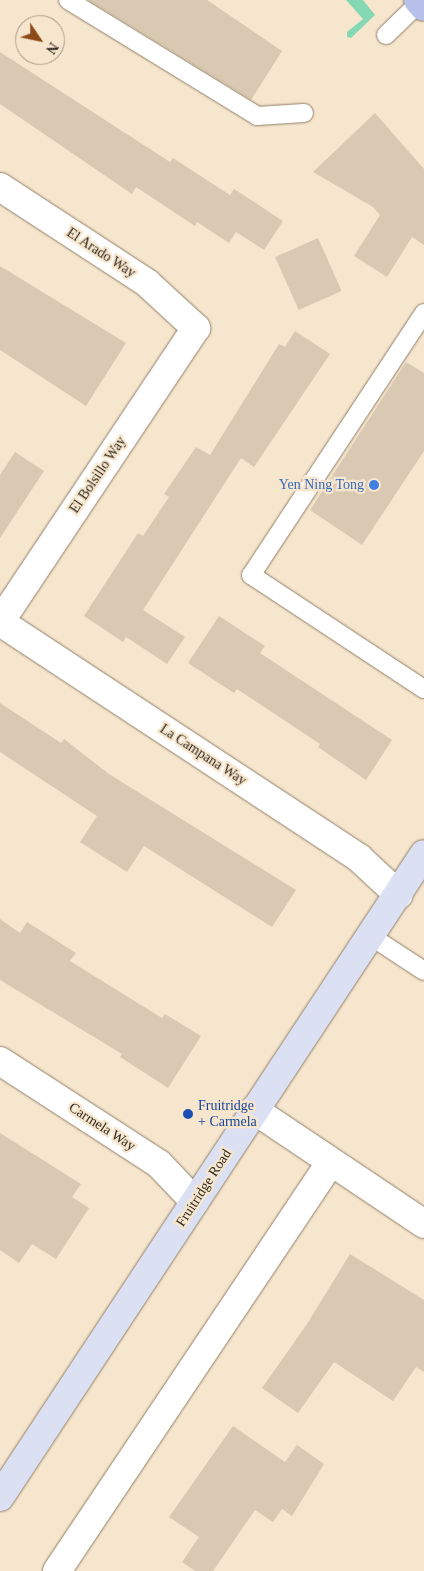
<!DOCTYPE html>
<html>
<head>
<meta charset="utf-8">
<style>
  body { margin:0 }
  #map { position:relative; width:424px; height:1571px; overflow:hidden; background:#f7e6ce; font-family:Georgia,serif }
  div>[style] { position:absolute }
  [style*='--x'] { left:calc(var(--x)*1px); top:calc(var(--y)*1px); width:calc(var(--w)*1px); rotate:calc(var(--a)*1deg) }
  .green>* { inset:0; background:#84d8b3 }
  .building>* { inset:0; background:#d9c9b2; transform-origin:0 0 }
  .roads { filter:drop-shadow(0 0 1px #90816b) drop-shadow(0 0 1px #90816b) }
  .service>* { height:18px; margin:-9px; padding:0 9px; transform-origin:9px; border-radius:9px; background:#fff }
  .minor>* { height:28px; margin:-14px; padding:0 14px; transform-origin:14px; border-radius:14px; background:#fff }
  .secondary>* { height:28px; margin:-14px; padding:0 14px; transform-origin:14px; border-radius:14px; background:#dbe0f3 }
  .primary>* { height:28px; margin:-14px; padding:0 14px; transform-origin:14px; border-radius:14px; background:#b7c0e8 }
  .dots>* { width:14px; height:14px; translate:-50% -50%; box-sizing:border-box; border:2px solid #f7e6ce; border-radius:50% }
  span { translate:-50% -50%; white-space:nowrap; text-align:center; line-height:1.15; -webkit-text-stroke:4.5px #f7e6ce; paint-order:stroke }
  .street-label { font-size:14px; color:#2d271d }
  .shop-label { font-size:14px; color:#366cbe }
  .right { translate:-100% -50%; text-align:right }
  .transit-label { font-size:14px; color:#164399 }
  .left { translate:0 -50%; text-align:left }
  .north { position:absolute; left:15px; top:15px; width:50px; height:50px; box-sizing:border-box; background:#f7e6ce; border:1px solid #a69a87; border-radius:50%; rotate:124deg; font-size:14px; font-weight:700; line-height:20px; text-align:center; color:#2d271d }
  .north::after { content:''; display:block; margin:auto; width:18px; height:22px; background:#8c4a19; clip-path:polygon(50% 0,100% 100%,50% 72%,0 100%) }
</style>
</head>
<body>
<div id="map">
  <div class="green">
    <div style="clip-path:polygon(346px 0,363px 0,375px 15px,351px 38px,347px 37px,347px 32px,363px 19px)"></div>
  </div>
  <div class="building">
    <div style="clip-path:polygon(88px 0,207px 0,282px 51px,251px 100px)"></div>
    <div style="clip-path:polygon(0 52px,170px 162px,173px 158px,230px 195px,234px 189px,283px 221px,264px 250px,236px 232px,229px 243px,197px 222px,195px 226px,136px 187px,132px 194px,0 104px)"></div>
    <div style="clip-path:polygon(375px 113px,424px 169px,424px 245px,412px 237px,387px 277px,354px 256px,380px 215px,373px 207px,313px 172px)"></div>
    <div style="left:318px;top:238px;width:58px;height:47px;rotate:66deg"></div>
    <div style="clip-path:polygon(0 266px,126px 343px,86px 406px,0 350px)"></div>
    <div style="clip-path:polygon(295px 331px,330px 354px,254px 467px,241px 458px,143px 610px,185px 637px,167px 664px,126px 637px,123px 642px,84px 616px,138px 533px,143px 536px,169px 497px,164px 494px,196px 447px,210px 455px,279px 344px,285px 347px)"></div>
    <div style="clip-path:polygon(406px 362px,424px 373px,424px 451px,362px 545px,310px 510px)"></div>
    <div style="clip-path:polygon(15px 452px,44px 471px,0 538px,0 475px)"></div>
    <div style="clip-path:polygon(219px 616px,265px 646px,260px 653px,392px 740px,366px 780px,318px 747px,320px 744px,237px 689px,234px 693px,188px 663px)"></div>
    <div style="clip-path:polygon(0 703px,61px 743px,64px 739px,109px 774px,296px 890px,272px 927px,144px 846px,127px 872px,80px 842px,97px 816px,0 752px)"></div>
    <div style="clip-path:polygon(0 919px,20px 933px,27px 922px,76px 953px,70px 961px,162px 1018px,165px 1014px,201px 1036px,168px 1088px,120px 1057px,122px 1054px,0 980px)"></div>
    <div style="clip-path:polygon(0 1133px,81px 1184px,72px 1197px,89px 1208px,56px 1259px,32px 1244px,19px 1263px,0 1250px)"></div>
    <div style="clip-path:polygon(350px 1254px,424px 1300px,424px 1372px,416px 1367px,393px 1401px,334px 1362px,298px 1413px,262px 1388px,307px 1324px)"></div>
    <div style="clip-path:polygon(233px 1426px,285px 1462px,297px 1445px,324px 1464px,292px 1516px,282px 1509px,273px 1522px,255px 1510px,213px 1571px,195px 1571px,182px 1562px,199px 1537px,169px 1517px)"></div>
  </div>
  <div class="roads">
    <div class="service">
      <div style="--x:68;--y:0;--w:222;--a:31.5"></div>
      <div style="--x:257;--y:116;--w:47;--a:-3.7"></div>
      <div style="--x:386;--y:35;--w:47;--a:-44.1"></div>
      <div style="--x:424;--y:313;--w:314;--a:123.4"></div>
      <div style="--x:251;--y:575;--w:207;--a:33.4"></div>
      <div style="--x:372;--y:937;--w:62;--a:33.2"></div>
    </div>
    <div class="minor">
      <div style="--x:0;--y:187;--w:176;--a:33.1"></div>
      <div style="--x:147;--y:283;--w:67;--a:42.6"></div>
      <div style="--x:196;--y:328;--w:353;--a:123.7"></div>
      <div style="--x:0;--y:622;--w:430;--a:33.3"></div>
      <div style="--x:359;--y:858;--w:54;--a:42.8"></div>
      <div style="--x:0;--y:1061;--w:189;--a:32.9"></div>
      <div style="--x:159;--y:1164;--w:52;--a:46.5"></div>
      <div style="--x:254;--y:1110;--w:205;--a:33.8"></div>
      <div style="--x:57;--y:1571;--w:492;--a:-56.2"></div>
    </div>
    <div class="secondary">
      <div style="--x:0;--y:1497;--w:770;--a:-56.6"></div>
    </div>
    <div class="primary">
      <div style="--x:418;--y:0;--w:9;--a:49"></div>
    </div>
  </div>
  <div class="dots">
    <div style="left:374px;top:485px;background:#3f7fe0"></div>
    <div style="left:188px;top:1114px;background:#1a4fb4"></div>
  </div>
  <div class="street-label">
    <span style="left:101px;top:253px;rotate:33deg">El Arado Way</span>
    <span style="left:98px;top:475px;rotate:-56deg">El Bolsillo Way</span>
    <span style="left:203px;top:755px;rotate:33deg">La Campana Way</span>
    <span style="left:102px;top:1127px;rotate:33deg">Carmela Way</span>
    <span style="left:204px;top:1188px;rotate:-57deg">Fruitridge Road</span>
  </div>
  <div class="shop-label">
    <span class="right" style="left:364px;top:485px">Yen Ning Tong</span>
  </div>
  <div class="transit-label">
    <span class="left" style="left:198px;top:1114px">Fruitridge<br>+ Carmela</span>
  </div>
  <div class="north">N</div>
</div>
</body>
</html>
